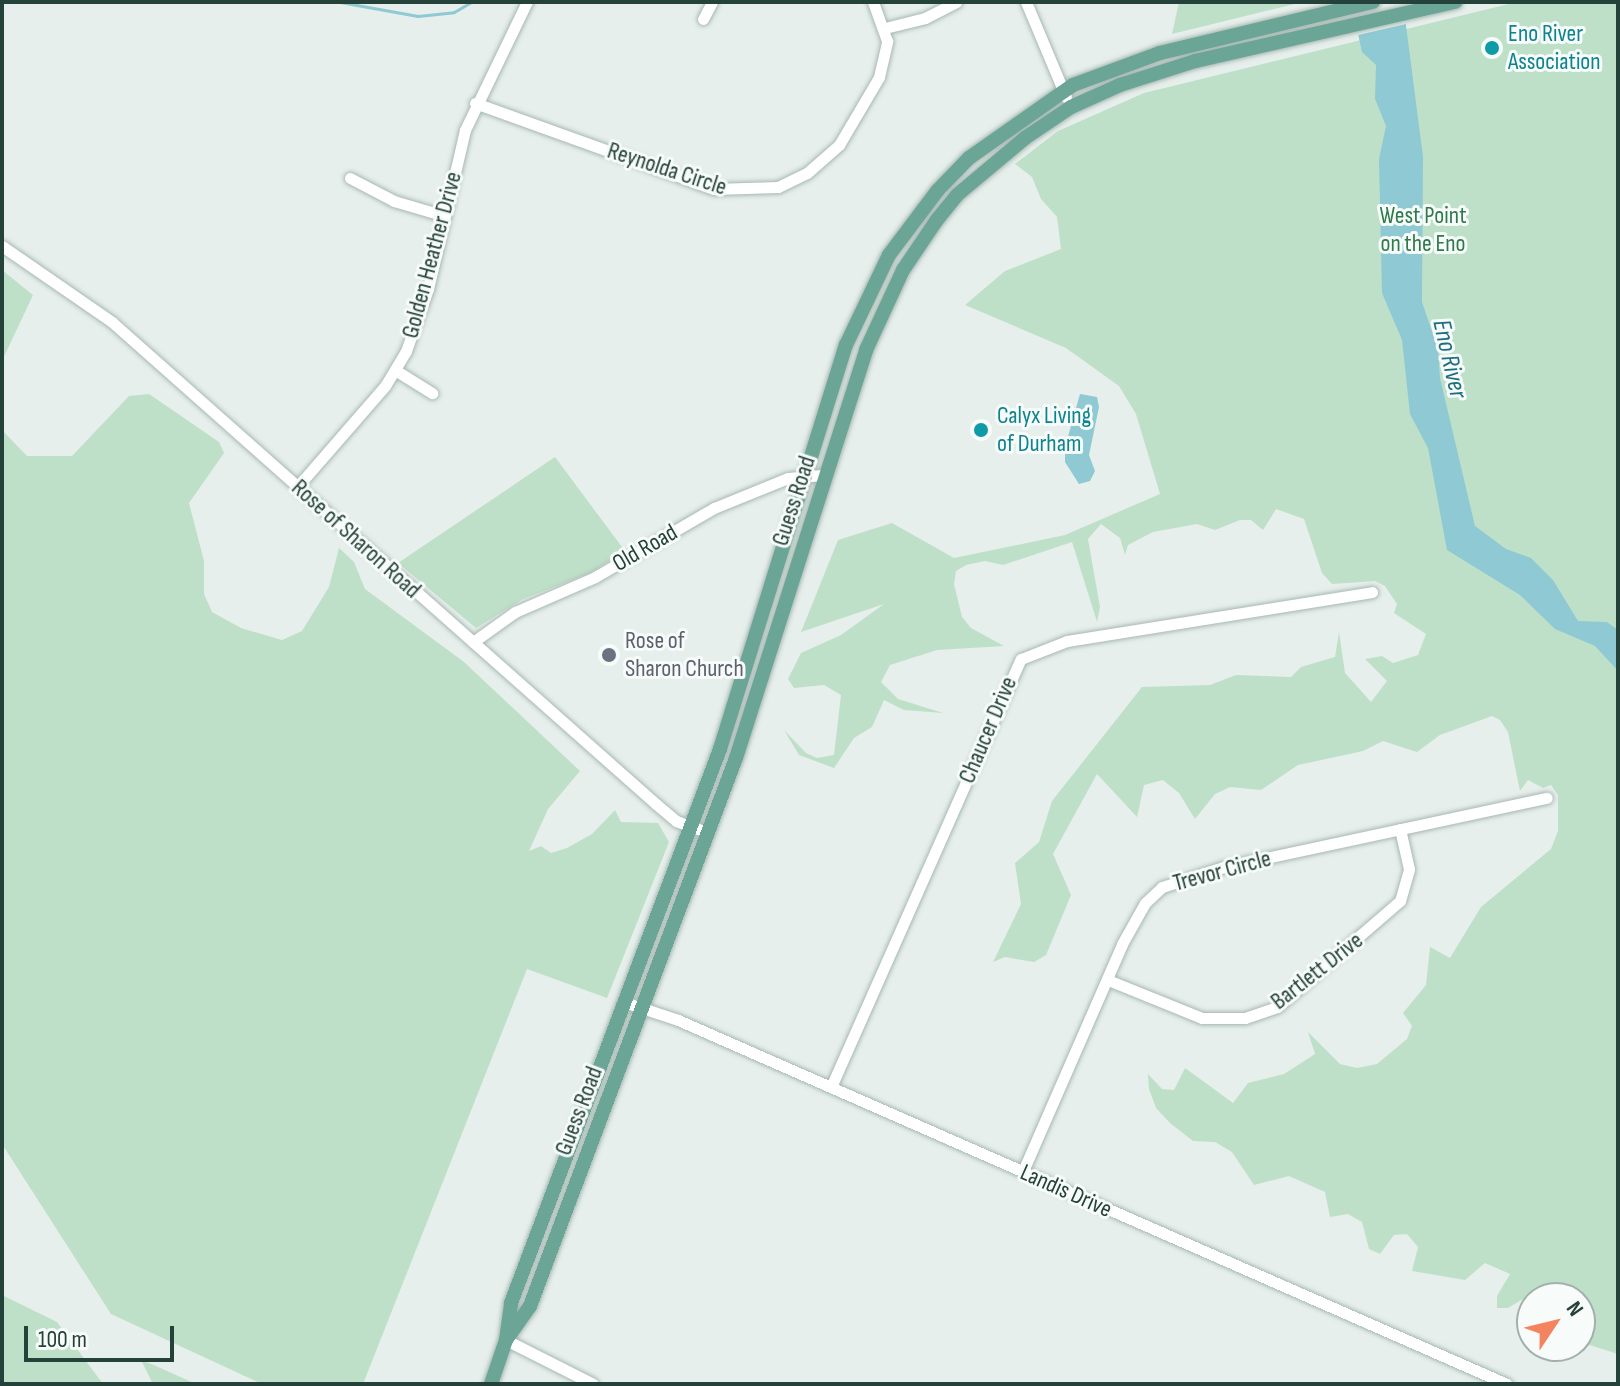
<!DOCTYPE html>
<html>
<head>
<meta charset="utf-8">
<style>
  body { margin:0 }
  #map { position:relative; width:1620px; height:1386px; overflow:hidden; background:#e6efeb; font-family:"Sofia Sans Condensed",sans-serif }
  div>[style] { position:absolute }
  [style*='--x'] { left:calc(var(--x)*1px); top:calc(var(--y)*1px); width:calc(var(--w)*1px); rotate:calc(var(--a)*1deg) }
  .green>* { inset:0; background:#bfe0c8 }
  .water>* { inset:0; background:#8ec9d4 }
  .pier>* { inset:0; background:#e6efeb }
  .stream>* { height:3px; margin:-1.5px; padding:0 1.5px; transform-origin:1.5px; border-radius:1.5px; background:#8ec9d4 }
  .roads { filter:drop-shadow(0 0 2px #a8b8b2) drop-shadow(0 0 2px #a8b8b2) }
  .minor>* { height:11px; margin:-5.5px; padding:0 5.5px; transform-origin:5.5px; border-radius:5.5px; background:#fff }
  .major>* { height:14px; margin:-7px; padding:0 7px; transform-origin:7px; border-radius:7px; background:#6aa596 }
  .dots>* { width:22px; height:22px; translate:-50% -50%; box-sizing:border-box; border:4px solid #f7fbf9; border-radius:50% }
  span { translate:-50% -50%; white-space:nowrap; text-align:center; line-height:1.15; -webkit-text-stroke:6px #f7fbf9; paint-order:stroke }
  .culture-label { font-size:24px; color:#0d838f }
  .left { translate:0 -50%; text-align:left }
  .street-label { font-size:24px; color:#24423a }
  .park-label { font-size:24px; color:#2d7a4b }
  .worship-label { font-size:24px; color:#5b616d }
  .water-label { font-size:26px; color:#1c6f80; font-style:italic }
  .frame { position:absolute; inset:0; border:4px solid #24423a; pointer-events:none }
  .north { position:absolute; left:1516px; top:1282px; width:80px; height:80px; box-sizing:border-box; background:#f7fbf9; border:2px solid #a3b1ad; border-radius:50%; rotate:55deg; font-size:22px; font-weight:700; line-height:32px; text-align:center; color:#24423a }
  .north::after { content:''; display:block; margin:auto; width:28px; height:36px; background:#f4845f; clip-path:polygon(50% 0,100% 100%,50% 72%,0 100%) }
  .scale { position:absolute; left:24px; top:1326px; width:150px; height:36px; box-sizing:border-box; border:4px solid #24423a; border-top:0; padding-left:10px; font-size:24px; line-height:28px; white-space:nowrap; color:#24423a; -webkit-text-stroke:6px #f7fbf9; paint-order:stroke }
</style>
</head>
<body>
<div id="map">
  <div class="green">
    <div style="clip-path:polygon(1179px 2px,1303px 2px,1172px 34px)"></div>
    <div style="clip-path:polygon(1517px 2px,1618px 2px,1618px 1354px,1580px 1342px,1580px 1298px,1523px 1299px,1508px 1308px,1497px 1308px,1497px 1296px,1510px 1274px,1485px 1263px,1465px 1280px,1412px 1271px,1418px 1247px,1407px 1234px,1394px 1235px,1380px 1254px,1369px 1249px,1362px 1222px,1348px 1214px,1330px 1217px,1325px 1192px,1289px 1176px,1254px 1185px,1232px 1152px,1215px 1142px,1193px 1141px,1170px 1123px,1156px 1108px,1149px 1089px,1148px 1074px,1162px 1089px,1174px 1090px,1185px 1068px,1233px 1103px,1248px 1083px,1284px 1074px,1315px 1054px,1308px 1032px,1340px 1064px,1357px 1068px,1377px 1064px,1407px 1039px,1412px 1026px,1403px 1013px,1426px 985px,1430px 947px,1450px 958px,1481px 907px,1551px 849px,1558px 831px,1558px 795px,1551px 785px,1543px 788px,1528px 780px,1520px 791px,1508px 732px,1500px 720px,1492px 716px,1440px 735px,1417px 752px,1383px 741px,1363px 751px,1298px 765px,1261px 790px,1230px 787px,1215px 794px,1195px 819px,1179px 793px,1163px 780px,1144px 785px,1137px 817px,1097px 774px,1053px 854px,1071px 895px,1046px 955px,1034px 962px,1005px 957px,993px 962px,1021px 904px,1015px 863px,1039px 842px,1052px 801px,1142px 687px,1210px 685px,1236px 675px,1291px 677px,1301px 667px,1335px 657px,1339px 632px,1345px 673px,1371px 702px,1387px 681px,1365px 659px,1382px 656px,1393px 663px,1418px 655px,1426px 634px,1394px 613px,1397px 604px,1385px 586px,1375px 581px,1332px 584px,1322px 573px,1304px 519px,1276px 509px,1263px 530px,1251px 520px,1240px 520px,1215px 530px,1197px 524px,1153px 532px,1128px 545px,1125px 555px,1120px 538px,1101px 524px,1088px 539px,1100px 607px,1097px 622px,1072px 542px,1003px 565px,985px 561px,966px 565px,956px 571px,954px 584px,962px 617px,971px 628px,1004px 646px,937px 650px,890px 665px,881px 682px,898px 699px,943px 713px,904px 710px,884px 700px,872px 727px,854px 738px,834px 768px,799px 755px,784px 730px,806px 753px,817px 758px,834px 755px,841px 695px,824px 685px,794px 688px,788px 679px,801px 653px,841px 635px,884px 604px,801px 632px,838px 540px,892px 523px,954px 558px,1065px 535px,1160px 494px,1136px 414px,1119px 386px,1066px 348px,965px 305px,1005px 271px,1061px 249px,1057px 217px,1041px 199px,1032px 177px,1015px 164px,1058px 131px,1144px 93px)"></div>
    <div style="clip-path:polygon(2px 270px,33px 295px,2px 361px)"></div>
    <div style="clip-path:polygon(149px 394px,219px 442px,224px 453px,189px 503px,204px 561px,204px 594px,212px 612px,241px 628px,282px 640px,302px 631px,329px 587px,339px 548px,354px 562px,365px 589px,464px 662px,580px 771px,548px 809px,529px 851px,541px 846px,551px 853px,567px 848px,592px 834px,615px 810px,621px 822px,658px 823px,669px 842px,607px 998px,527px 969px,363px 1384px,262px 1384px,111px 1314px,2px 1144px,2px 430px,27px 456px,72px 456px,129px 396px)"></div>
    <div style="clip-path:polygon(555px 457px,625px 551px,590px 573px,523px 599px,476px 628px,398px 563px)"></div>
    <div style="clip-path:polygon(2px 1295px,57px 1322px,103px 1384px,2px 1384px)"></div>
    <div style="clip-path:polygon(141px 1360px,156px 1366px,196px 1384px,153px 1384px)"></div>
  </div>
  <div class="water">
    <div style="clip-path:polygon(1351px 2px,1403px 2px,1423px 157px,1422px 302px,1438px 349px,1440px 378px,1475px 526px,1506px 549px,1531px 558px,1553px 580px,1578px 621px,1607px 622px,1618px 630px,1618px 671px,1595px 646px,1555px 629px,1520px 595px,1447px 550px,1428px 448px,1410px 414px,1402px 340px,1382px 293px,1379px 159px,1386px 126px,1375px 99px,1376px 65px,1362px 52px)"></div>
    <div style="clip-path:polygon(1080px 394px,1097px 397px,1099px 407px,1089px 455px,1095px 471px,1090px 481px,1079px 484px,1065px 462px,1065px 447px)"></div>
  </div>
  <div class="pier">
    <div style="clip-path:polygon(1347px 2px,1407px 2px,1410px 23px,1354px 36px)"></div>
  </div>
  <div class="stream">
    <div style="--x:340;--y:2;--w:79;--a:10.2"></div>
    <div style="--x:418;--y:16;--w:36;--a:-6"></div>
    <div style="--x:454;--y:12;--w:20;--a:-30"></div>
  </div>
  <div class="roads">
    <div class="minor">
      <div style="--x:1026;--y:2;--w:103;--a:67.2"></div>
      <div style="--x:703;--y:19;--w:19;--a:-62"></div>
      <div style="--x:885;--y:28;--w:41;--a:-14"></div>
      <div style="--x:925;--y:18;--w:35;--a:-27"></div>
      <div style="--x:475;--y:103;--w:254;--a:19.8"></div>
      <div style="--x:714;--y:189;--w:64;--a:-1.8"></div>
      <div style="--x:778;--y:187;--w:32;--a:-26"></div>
      <div style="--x:807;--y:173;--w:43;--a:-41.2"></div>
      <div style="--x:839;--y:145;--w:79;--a:-59.5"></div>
      <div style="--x:879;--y:77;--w:37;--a:-77"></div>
      <div style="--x:887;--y:41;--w:41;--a:-109.7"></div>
      <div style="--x:350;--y:178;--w:50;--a:27.6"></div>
      <div style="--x:394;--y:201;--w:53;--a:16.4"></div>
      <div style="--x:2;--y:246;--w:134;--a:34.6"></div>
      <div style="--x:112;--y:322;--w:727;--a:41.54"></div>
      <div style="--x:656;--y:804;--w:26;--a:40"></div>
      <div style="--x:676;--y:821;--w:33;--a:20"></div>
      <div style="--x:395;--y:370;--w:44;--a:31.9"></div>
      <div style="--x:298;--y:486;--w:133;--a:-49"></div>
      <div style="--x:385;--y:386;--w:41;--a:-59"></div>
      <div style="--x:406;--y:351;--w:66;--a:-70.5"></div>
      <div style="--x:428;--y:289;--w:163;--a:-76.9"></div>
      <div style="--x:465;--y:130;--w:142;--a:-64.2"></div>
      <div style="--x:473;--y:642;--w:52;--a:-35.5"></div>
      <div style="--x:515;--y:612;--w:87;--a:-23.6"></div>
      <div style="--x:595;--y:577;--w:138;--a:-30.1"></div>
      <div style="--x:714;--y:508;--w:80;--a:-22.1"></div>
      <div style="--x:788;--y:478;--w:37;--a:-5"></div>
      <div style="--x:1108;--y:980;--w:101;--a:22"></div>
      <div style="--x:1202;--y:1018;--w:43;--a:0"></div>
      <div style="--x:1245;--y:1018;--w:34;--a:-19"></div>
      <div style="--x:1277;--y:1007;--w:162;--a:-40.8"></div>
      <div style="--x:1400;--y:901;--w:33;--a:-74"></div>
      <div style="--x:1409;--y:869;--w:41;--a:-102.7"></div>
      <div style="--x:624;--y:1002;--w:57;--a:18.4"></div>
      <div style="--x:678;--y:1020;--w:905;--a:23.71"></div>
      <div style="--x:831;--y:1087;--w:468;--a:-66.1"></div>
      <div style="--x:1021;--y:659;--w:49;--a:-21.4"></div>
      <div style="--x:1067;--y:641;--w:309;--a:-9.1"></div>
      <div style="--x:1023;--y:1171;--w:248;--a:-66.4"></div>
      <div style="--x:1122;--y:944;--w:47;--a:-60.7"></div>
      <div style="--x:1145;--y:903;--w:23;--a:-43"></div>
      <div style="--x:1162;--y:887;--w:65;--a:-17.9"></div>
      <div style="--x:1224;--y:867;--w:330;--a:-12.1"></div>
      <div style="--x:506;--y:1340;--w:97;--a:26.8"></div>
    </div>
    <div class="major">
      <div style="--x:506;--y:1340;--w:42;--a:-54.8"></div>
      <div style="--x:530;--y:1306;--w:585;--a:-69.4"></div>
      <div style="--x:736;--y:758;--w:428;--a:-72.3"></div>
      <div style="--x:866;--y:350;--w:88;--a:-65.2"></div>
      <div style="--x:903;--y:270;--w:59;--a:-56"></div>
      <div style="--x:936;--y:221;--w:33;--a:-51"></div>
      <div style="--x:957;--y:195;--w:89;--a:-40"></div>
      <div style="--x:1025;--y:138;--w:55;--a:-34"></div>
      <div style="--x:1071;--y:107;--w:54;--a:-24.2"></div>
      <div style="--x:1120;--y:85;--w:79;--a:-17.7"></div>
      <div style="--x:1195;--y:61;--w:267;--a:-12.8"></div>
      <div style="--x:491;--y:1384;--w:46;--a:-71.2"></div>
      <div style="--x:506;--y:1340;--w:37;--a:-82"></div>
      <div style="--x:511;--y:1303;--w:592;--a:-69.33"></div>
      <div style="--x:720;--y:749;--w:423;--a:-72.7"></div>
      <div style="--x:846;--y:345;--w:100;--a:-64.5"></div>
      <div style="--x:889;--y:255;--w:81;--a:-53"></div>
      <div style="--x:938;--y:190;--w:45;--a:-45.9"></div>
      <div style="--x:969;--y:158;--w:127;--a:-35.1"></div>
      <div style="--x:1073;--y:85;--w:93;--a:-20.2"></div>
      <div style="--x:1160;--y:53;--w:219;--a:-13.5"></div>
    </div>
  </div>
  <div class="dots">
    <div style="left:1492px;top:48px;background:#0f9aa8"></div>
    <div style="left:981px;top:430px;background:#0f9aa8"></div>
    <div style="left:609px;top:655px;background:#6b7280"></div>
  </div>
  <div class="culture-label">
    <span class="left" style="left:1508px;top:48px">Eno River<br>Association</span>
    <span class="left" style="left:997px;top:430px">Calyx Living<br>of Durham</span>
  </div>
  <div class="street-label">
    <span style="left:667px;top:169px;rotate:18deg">Reynolda Circle</span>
    <span style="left:432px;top:255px;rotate:-75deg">Golden Heather Drive</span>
    <span style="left:794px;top:501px;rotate:-72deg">Guess Road</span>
    <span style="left:356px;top:539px;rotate:42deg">Rose of Sharon Road</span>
    <span style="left:645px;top:548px;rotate:-30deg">Old Road</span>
    <span style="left:988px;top:730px;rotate:-67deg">Chaucer Drive</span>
    <span style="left:1222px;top:871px;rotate:-15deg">Trevor Circle</span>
    <span style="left:1317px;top:971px;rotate:-38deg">Bartlett Drive</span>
    <span style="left:579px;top:1111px;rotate:-69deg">Guess Road</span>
    <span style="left:1066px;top:1191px;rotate:24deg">Landis Drive</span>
  </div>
  <div class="park-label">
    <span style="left:1423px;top:230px">West Point<br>on the Eno</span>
  </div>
  <div class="worship-label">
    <span class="left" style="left:625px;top:655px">Rose of<br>Sharon Church</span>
  </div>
  <div class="water-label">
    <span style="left:1449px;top:359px;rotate:77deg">Eno River</span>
  </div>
  <div class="frame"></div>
  <div class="north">N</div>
  <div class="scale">100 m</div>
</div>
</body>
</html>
